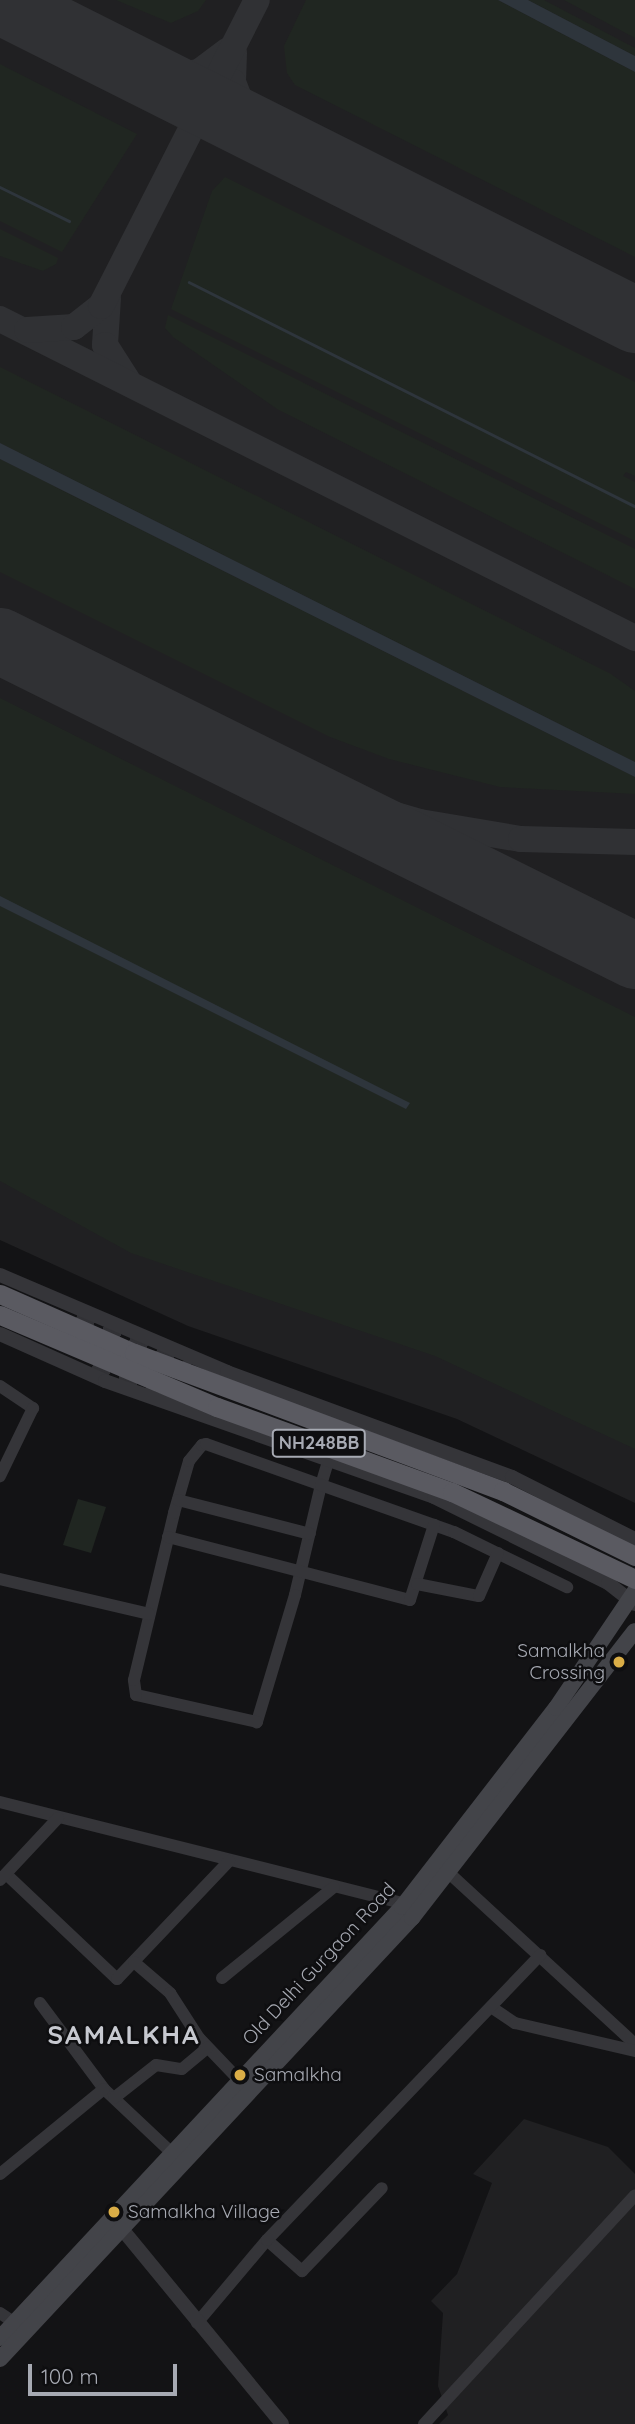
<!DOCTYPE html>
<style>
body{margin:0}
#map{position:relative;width:635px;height:2424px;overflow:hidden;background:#131315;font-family:Quicksand,sans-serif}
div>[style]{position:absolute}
.built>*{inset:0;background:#202022}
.green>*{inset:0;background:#202621}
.water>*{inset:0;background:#2e353c}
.stream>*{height:2.5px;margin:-1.25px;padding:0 1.25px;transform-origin:1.25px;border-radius:1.25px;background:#2e353c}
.taxiway>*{height:26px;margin:-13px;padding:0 13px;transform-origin:13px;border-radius:13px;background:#303134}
.runway>*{height:66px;margin:-33px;padding:0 33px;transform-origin:33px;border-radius:33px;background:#303134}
.trunk-tunnel>*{height:19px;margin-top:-9.5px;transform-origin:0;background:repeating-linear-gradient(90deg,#313135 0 19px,transparent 0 29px)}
.minor>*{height:12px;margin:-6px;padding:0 6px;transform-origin:6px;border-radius:6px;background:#353539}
.tertiary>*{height:14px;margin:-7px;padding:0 7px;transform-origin:7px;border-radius:7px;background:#353539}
.secondary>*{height:16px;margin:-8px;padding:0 8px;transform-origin:8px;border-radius:8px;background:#434449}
.trunk>*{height:19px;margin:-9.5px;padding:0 9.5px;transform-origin:9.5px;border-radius:9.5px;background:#5a5a61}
.dots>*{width:19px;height:19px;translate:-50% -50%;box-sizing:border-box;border:4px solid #0e0e10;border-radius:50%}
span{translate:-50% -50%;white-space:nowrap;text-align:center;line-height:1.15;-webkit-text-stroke:5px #0e0e10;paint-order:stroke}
.shield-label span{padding:2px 5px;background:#0e0e10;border:2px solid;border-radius:5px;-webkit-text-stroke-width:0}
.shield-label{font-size:18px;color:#a7aab3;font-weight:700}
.poi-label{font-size:19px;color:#a7aab3}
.right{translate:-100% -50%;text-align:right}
.left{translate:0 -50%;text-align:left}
.street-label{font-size:19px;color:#a7aab3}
.district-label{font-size:26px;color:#c7c9d0;font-weight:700;letter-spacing:2px}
.scale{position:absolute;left:28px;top:2364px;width:149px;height:32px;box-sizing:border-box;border:4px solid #a7aab3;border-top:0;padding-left:9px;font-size:21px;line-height:24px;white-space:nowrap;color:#a7aab3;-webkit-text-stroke:5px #0e0e10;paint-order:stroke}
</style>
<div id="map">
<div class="built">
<i style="clip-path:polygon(0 0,635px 0,635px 1503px,457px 1419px,188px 1326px,0 1240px)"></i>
<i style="clip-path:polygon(524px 2119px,608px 2147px,635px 2174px,635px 2424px,439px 2424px,448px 2415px,438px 2386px,443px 2313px,431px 2301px,457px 2274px,492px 2183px,473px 2174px)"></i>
</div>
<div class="green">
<i style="clip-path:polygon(116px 0,206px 0,198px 11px,171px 23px)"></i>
<i style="clip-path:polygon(306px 0,498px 0,635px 72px,635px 257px,295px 85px,287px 73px,284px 46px)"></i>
<i style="clip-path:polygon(528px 0,544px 0,635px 48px,635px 56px)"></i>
<i style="clip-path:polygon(564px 0,635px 0,635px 38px)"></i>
<i style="clip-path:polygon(0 64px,137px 134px,62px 252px,0 221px)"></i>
<i style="clip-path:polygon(225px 177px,635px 382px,635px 476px,626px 472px,623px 476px,635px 482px,635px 541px,171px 309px,212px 191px)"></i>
<i style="clip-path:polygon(0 229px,58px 258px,56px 264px,43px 271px,0 256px)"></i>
<i style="clip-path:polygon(168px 315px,635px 549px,635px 589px,277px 409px,173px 337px,165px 328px)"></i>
<i style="clip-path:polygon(0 367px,611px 674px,635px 691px,635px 762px,0 443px)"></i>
<i style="clip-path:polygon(0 459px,635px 777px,635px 794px,500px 787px,389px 759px,330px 737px,0 572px)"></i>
<i style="clip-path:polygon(0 698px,635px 1017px,635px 1449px,435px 1356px,131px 1253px,0 1181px)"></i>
<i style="clip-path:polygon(78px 1499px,106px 1507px,91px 1553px,63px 1545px)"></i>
</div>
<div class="water">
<i style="clip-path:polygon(498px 0,528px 0,635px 56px,635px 72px)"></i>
<i style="clip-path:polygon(0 443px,635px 762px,635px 777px,0 459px)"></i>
<i style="clip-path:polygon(0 896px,410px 1103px,406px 1109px,0 906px)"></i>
</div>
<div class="stream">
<i style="left:0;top:187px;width:77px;rotate:26.2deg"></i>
<i style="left:189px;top:282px;width:499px;rotate:26.7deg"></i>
</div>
<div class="taxiway">
<i style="left:25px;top:0;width:107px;rotate:32.8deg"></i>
<i style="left:115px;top:58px;width:51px;rotate:20.6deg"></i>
<i style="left:163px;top:76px;width:36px;rotate:-6deg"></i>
<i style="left:199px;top:72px;width:36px;rotate:-37deg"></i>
<i style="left:234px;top:53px;width:29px;rotate:92deg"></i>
<i style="left:233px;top:82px;width:26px;rotate:69deg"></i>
<i style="left:242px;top:106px;width:24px;rotate:54deg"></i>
<i style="left:256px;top:125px;width:34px;rotate:32deg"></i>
<i style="left:108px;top:298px;width:47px;rotate:93.7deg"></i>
<i style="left:105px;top:345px;width:43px;rotate:57.4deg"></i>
<i style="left:0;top:319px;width:711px;rotate:26.67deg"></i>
<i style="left:27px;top:330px;width:47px;rotate:-3.7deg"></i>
<i style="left:74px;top:327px;width:34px;rotate:-38deg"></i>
<i style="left:101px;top:306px;width:343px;rotate:-63deg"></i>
<i style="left:241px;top:758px;width:108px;rotate:22.3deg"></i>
<i style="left:341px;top:799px;width:82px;rotate:16.2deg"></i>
<i style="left:420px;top:822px;width:102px;rotate:9.6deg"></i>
<i style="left:521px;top:839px;width:114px;rotate:1.5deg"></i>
</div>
<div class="runway">
<i style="left:0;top:1px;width:711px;rotate:26.67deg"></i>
<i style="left:0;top:641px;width:709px;rotate:26.38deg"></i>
</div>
<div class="trunk-tunnel">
<i style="left:77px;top:1315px;width:124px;rotate:22.8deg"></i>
<i style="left:93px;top:1364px;width:68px;rotate:22.4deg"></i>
</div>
<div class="minor">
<i style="left:0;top:1386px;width:40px;rotate:34deg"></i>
<i style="left:33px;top:1408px;width:76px;rotate:115.9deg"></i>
<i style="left:338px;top:1428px;width:59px;rotate:106.6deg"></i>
<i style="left:321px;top:1485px;width:113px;rotate:103.3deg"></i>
<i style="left:295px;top:1595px;width:133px;rotate:106.7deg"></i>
<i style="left:257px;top:1722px;width:124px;rotate:-167.4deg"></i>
<i style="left:136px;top:1695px;width:15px;rotate:-98deg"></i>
<i style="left:134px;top:1680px;width:172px;rotate:-76.5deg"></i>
<i style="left:174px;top:1513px;width:54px;rotate:-73.9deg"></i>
<i style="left:189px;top:1461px;width:21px;rotate:-51deg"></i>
<i style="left:202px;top:1445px;width:4px;rotate:-14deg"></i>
<i style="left:206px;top:1444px;width:122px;rotate:19.6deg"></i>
<i style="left:321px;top:1485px;width:141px;rotate:19.5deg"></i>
<i style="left:454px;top:1532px;width:126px;rotate:26deg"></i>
<i style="left:178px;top:1500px;width:136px;rotate:14.4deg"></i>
<i style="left:168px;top:1537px;width:250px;rotate:14.6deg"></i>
<i style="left:410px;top:1600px;width:79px;rotate:-72.3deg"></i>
<i style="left:0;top:1579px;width:153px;rotate:13.2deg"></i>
<i style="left:417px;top:1584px;width:63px;rotate:11deg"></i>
<i style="left:479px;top:1596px;width:47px;rotate:-66.2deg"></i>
<i style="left:0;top:1802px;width:418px;rotate:14.1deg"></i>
<i style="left:449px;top:1873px;width:253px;rotate:42.6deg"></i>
<i style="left:6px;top:1874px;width:153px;rotate:43.4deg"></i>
<i style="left:117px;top:1979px;width:163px;rotate:-46.5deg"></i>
<i style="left:0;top:1880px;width:85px;rotate:-46.9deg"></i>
<i style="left:134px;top:1962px;width:48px;rotate:40.7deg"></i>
<i style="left:170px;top:1993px;width:54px;rotate:57.2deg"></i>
<i style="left:199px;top:2038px;width:59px;rotate:46.4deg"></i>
<i style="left:222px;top:1978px;width:144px;rotate:-39.1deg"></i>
<i style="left:40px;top:2003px;width:107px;rotate:53.3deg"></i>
<i style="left:104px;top:2089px;width:95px;rotate:43.3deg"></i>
<i style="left:491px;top:2007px;width:29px;rotate:34deg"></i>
<i style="left:515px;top:2023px;width:123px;rotate:13.1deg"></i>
<i style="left:114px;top:2098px;width:53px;rotate:-38.2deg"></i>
<i style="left:156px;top:2065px;width:26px;rotate:9deg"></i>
<i style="left:182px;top:2069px;width:33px;rotate:-40deg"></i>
<i style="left:0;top:2174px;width:134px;rotate:-39.3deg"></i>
<i style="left:267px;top:2240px;width:47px;rotate:41.5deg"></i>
<i style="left:302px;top:2271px;width:115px;rotate:-46.1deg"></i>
<i style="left:0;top:2313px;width:18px;rotate:34deg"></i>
<i style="left:197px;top:2323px;width:109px;rotate:-49.9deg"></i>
<i style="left:267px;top:2240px;width:395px;rotate:-46.2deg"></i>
<i style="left:424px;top:2424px;width:311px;rotate:-47.3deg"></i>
</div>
<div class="tertiary">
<i style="left:0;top:1275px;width:247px;rotate:23.1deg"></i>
<i style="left:227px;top:1372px;width:304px;rotate:20.2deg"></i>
<i style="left:512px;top:1477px;width:138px;rotate:26.8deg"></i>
<i style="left:0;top:1334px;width:115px;rotate:24.1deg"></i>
<i style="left:105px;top:1381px;width:349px;rotate:19.4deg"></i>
<i style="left:434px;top:1497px;width:194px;rotate:26.3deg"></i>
<i style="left:608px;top:1583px;width:34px;rotate:38deg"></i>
<i style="left:122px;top:2229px;width:252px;rotate:50.6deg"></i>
</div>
<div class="secondary">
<i style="left:0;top:2338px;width:589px;rotate:-46.99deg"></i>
<i style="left:402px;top:1907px;width:252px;rotate:-52.3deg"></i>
<i style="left:556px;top:1708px;width:141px;rotate:-56deg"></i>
<i style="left:0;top:2359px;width:604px;rotate:-46.95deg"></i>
<i style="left:412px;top:1918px;width:363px;rotate:-52.2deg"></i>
</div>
<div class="trunk">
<i style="left:0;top:1294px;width:146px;rotate:23.8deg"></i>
<i style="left:134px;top:1353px;width:394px;rotate:20.5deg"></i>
<i style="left:503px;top:1491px;width:147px;rotate:26.2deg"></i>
<i style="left:0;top:1315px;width:236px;rotate:23deg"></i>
<i style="left:217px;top:1407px;width:250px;rotate:19.9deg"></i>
<i style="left:452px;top:1492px;width:203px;rotate:25.4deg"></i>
</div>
<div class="dots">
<i style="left:619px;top:1662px;background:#daad46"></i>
<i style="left:240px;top:2075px;background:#daad46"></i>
<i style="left:114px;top:2212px;background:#daad46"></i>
</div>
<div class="shield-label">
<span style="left:319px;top:1443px">NH248BB</span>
</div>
<div class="poi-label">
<span class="right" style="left:605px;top:1662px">Samalkha<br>Crossing</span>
<span class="left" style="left:254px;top:2075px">Samalkha</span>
<span class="left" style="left:128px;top:2212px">Samalkha Village</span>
</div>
<div class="street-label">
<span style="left:319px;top:1964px;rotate:-47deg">Old Delhi Gurgaon Road</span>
</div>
<div class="district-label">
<span style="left:124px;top:2035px">SAMALKHA</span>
</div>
<div class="scale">100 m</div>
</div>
